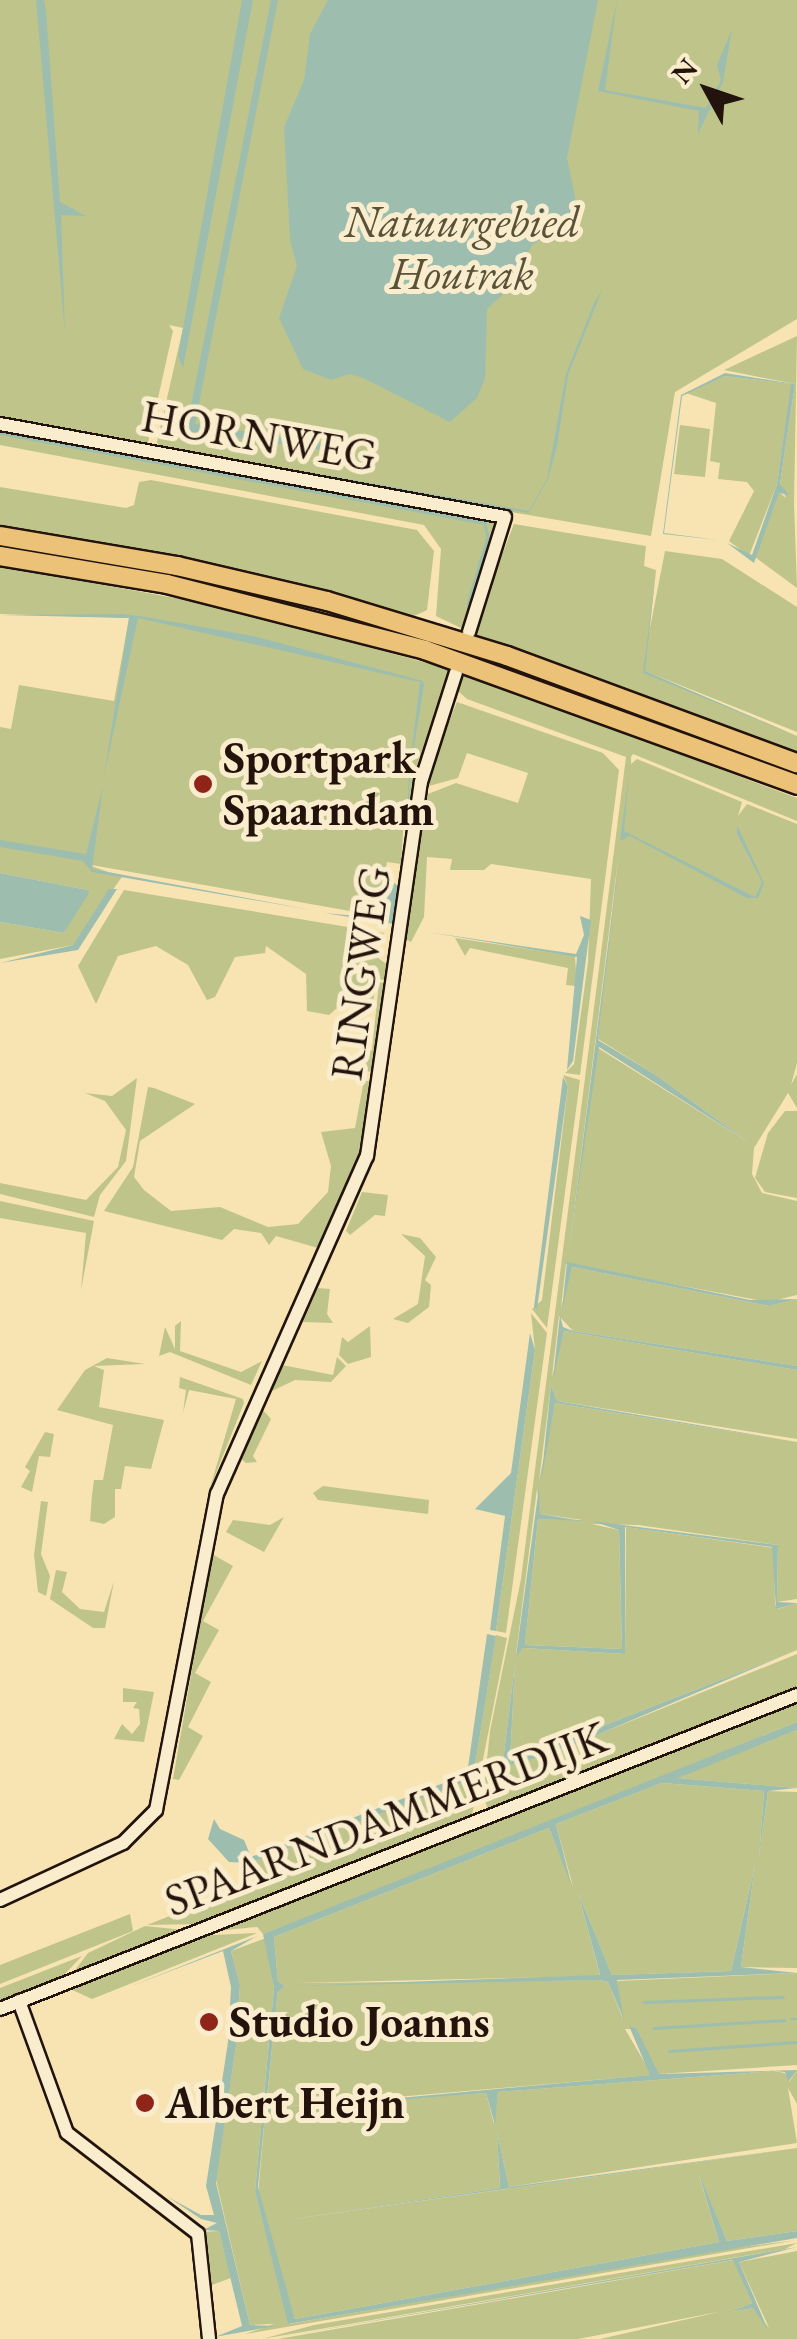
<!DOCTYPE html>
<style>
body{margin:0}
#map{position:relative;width:797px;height:2339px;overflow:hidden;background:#f8e4b2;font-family:"EB Garamond",serif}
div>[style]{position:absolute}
.green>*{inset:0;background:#bfc48b}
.water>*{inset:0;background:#9dbeae}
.stream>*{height:2.5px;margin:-1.25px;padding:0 1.25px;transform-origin:1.25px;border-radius:1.25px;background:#9dbeae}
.roads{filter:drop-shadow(2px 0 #22140c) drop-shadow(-2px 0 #22140c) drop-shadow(0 2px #22140c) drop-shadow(0 -2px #22140c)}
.secondary>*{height:12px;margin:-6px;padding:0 6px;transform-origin:6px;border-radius:6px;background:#faedcd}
.highway>*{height:18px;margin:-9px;padding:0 9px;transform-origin:9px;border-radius:9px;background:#ecc279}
.dots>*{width:28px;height:28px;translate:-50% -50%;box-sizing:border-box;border:5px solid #faedcd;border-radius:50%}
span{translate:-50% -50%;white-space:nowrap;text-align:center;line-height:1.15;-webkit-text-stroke:10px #faedcd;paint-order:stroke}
.park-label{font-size:45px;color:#595238;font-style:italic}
.street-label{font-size:45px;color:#22140c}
.poi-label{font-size:45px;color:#22140c;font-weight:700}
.left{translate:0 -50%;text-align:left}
.north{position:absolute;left:657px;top:40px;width:100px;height:100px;-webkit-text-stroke:8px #faedcd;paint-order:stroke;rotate:310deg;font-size:28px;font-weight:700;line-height:40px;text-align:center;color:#22140c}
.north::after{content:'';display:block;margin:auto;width:35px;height:45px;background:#22140c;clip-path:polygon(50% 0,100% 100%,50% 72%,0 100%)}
</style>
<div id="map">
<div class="green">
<i style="clip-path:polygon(0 0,797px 0,797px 319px,675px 392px,651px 536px,162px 452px,157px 442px,183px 328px,169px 325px,173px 331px,147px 447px,0 422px)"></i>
<i style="clip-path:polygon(797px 336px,794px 504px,797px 588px,755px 557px,779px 492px,786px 498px,780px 484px,795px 384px,724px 370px)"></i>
<i style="clip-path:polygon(725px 376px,792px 384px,777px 484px,749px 556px,729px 541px,754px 491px,747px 482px,718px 479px,720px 463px,710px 461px,716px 403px,686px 393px)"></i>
<i style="clip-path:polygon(680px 425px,710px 429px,705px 477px,674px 474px)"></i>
<i style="clip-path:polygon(0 429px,496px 520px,467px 631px,436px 616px,441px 549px,424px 525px,0 445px)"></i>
<i style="clip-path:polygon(151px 480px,417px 530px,434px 551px,427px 610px,414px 616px,198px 560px,0 525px,0 487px,126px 508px,134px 505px,139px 482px)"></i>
<i style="clip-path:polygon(514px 524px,646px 546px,644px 566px,656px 570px,649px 633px,665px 551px,722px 559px,797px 607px,797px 732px,645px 671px,797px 736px,797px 752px,472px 633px)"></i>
<i style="clip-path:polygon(0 566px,213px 605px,453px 670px,414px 804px,405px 802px,401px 864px,387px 862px,378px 916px,86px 864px,122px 877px,73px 945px,0 959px,0 922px,64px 933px,88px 890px,0 873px,0 727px,11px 729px,19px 685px,114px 701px,129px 618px,0 614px)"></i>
<i style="clip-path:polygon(evenodd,462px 673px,797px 798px,797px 821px,633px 754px,631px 757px,631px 764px,637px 759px,742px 802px,738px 816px,747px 804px,797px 824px,797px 1063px,791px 1085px,797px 1074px,797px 1108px,788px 1093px,754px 1148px,752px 1174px,762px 1193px,797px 1201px,797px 1295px,768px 1302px,566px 1264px,561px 1308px,572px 1267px,769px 1306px,797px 1299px,797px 1366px,573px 1331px,559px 1316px,552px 1377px,564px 1331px,797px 1370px,797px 1439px,557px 1401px,551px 1385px,539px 1481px,555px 1403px,797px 1442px,797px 1599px,777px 1602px,778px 1545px,638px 1525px,592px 1524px,619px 1530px,622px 1649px,525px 1645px,538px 1519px,583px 1520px,540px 1514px,537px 1489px,516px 1654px,523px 1648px,625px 1654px,626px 1527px,774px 1548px,775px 1604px,777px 1609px,797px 1603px,797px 1650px,510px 1762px,515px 1663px,503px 1761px,513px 1764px,562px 1749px,797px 1654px,797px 1690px,489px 1812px,483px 1796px,490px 1731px,521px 1579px,626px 757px,467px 699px,458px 691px,462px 673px,619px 852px,598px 1039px,656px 1075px,748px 1142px,598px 1048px,569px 1251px,619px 852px)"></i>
<i style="clip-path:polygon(457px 702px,603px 753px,619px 770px,580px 1075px,565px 1073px,574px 1064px,588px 962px,591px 879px,491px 864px,484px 870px,450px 870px,452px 859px,427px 857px,424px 917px,411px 942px,405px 939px,423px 796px,456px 783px,518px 803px,528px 773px,467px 753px,458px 778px,429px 786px,425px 781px)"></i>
<i style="clip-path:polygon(124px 890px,384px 933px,370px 952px,393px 969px,391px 981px,377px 979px,373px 1002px,350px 997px,329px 1015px,307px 1011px,306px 974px,266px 946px,265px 953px,235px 957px,215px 997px,207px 1000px,188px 965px,156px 946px,118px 956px,96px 1004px,78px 966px)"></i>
<i style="clip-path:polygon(455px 938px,575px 956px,577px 986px,566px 985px,568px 968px,470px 948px,465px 956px)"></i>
<i style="clip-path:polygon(379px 982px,391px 985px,373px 1072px,357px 1070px,353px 1062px,372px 1050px)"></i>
<i style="clip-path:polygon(563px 1075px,580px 1080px,547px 1328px,532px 1309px,542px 1300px,568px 1086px)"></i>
<i style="clip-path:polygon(137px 1078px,126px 1161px,100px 1195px,94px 1217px,0 1194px,0 1183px,86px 1200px,118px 1167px,126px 1130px,105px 1101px,85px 1093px,112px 1096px)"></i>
<i style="clip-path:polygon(364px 1080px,370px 1082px,370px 1096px,360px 1160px,318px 1248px,276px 1236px,269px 1245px,261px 1233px,234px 1229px,222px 1240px,104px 1211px,133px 1167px,148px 1087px,154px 1088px,195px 1104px,140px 1141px,134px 1177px,144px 1190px,171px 1211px,220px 1207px,268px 1227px,298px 1224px,328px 1192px,331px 1166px,321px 1132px,355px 1128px)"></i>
<i style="clip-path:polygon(785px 1111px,797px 1111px,797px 1198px,765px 1192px,755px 1178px,768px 1133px)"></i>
<i style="clip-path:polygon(362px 1192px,388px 1195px,385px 1216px,375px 1215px,350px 1235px,346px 1231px)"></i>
<i style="clip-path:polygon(0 1201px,94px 1221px,81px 1290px,86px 1233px,0 1218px)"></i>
<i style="clip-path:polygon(401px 1234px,420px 1238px,436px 1257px,425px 1280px,431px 1285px,429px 1307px,408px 1323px,393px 1319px,418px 1304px,425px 1256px)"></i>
<i style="clip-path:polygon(318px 1288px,330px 1289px,327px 1314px,333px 1323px,303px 1322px)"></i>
<i style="clip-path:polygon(531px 1313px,547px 1333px,506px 1633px,496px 1631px,535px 1350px)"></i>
<i style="clip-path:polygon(181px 1321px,180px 1351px,241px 1372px,262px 1361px,251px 1385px,170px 1352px,159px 1356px,165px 1327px,175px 1349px,175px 1326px)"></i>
<i style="clip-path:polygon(370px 1326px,371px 1357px,348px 1364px,339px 1355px,342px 1337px,348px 1342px)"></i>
<i style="clip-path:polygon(337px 1357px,346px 1366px,331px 1382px,295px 1380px,268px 1393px,282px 1365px,333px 1375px)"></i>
<i style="clip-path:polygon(107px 1358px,145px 1364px,94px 1366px,104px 1370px,99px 1407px,164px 1420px,151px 1469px,125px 1466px,121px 1489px,115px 1489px,115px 1517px,104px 1524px,90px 1521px,92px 1495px,94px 1480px,103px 1480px,113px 1425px,57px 1410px,85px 1370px)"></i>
<i style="clip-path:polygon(180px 1377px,243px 1399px,244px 1403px,210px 1488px,236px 1399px,189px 1390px,183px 1413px,186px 1390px,179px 1388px)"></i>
<i style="clip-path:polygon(261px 1408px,271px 1419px,253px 1456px,257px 1462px,246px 1463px,238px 1456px)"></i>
<i style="clip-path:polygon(45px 1432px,54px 1434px,50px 1457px,39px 1456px,32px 1492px,21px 1487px,30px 1471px,25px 1467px)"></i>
<i style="clip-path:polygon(323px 1486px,429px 1500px,428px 1514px,318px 1500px,313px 1493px)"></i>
<i style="clip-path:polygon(41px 1501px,48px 1502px,41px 1554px,50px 1576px,46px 1596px,38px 1592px,34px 1555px)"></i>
<i style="clip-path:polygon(284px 1517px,264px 1552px,226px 1532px,233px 1520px,270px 1525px)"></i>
<i style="clip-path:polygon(212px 1554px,233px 1566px,203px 1621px,219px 1630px,195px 1673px,211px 1682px,188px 1727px,203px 1736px,179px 1780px,173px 1779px)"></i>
<i style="clip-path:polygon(56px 1570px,67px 1572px,62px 1592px,80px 1609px,104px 1612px,114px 1581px,105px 1628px,93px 1628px,50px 1599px)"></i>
<i style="clip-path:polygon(496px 1635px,507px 1638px,471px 1820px,201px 1924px,147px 1925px,255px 1882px,249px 1863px,465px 1782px,475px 1766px)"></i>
<i style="clip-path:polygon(123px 1688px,154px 1692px,144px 1742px,114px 1739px,122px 1724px,132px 1734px,140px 1724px,139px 1709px,133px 1708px,137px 1702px,123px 1702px)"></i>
<i style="clip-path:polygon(797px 1699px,797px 1722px,357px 1899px,263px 1934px,257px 1927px,206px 1932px)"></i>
<i style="clip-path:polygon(797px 1730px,797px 1788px,678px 1778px,690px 1772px)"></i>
<i style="clip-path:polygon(662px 1783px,764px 1791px,759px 1858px,768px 1791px,797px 1792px,797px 1968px,741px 1967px,755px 1865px,731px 1971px,612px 1975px,578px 1892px,600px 1976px,293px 1983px,600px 1980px,608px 1982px,623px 2019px,617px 1981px,797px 1973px,797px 2065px,658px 2074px,637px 2029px,625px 2029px,652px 2075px,280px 2107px,486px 2093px,494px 2124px,498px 2092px,773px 2071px,785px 2073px,789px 2082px,797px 2070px,797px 2104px,788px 2088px,797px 2143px,509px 2187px,497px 2132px,500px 2188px,279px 2221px,797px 2148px,797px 2231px,727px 2241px,698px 2172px,719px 2242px,295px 2319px,258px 2195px,265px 2115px,272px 2109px,266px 2107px,278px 1990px,285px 1986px,278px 1981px,274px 1937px,549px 1828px,573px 1887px,556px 1824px)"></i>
<i style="clip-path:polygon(130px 1914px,133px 1931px,0 1984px,0 1965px)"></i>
<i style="clip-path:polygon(145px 1926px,184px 1930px,69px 1978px,88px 1953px)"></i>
<i style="clip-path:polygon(257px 1933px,92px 1999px,68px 1988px,193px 1936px)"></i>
<i style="clip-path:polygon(266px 1938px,274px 1988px,255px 2191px,289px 2324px,717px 2250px,797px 2240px,245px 2334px,274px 2324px,250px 2325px,216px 2180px,236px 2046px,240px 1984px,231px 1951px)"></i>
<i style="clip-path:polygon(82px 1956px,59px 1980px,0 2004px,0 1988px)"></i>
<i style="clip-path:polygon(219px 2231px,231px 2278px,209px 2286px,202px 2232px)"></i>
<i style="clip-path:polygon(797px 2243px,785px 2249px,262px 2339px,314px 2325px)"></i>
<i style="clip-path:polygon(797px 2251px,797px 2339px,600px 2339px,723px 2311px,578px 2339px,278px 2339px,734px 2260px,752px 2303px,732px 2312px,753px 2308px,769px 2328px,739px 2262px)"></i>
</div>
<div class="water">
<i style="clip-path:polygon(36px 0,44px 0,46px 11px,60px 202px,86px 216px,61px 215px,65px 333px)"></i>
<i style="clip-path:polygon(242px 0,253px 0,183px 368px,178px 356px)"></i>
<i style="clip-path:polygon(271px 0,278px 0,195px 424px,330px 444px,330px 451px,186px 431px)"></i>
<i style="clip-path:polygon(328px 0,598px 0,567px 158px,579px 216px,532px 245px,511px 287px,487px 309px,485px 379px,477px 398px,450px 422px,363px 378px,350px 374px,331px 380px,303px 369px,279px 318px,297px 266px,290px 240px,284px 127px,304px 80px,310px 34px)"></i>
<i style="clip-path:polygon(617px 0,605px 90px,706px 108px,721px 80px,717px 65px,732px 29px,723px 82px,698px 134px,699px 111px,598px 91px)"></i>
<i style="clip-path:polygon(694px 139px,603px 288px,568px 375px,557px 446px,548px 479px,529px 513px,184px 450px,529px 511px,547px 479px,566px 374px,594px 303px)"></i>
<i style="clip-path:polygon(725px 373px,795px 384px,780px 484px,789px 495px,779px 493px,754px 563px,727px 543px,752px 555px,777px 484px,791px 384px,725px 376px,682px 396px,664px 533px,718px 540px,663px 534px,681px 395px)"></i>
<i style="clip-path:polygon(656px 570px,645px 671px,797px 736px,643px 673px)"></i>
<i style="clip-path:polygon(0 615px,122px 614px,146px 617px,253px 636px,423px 681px,424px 685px,411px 765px,405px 862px,409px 772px,420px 682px,138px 618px,104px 776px,129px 618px)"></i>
<i style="clip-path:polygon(629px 775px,624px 831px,755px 897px,762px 882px,737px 834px,737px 825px,764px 883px,758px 898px,747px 898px,630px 836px,620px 841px)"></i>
<i style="clip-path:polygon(103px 786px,92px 869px,311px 910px,92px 872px,83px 861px,0 847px,0 840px,86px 854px)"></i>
<i style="clip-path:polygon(620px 851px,598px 1040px,656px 1075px,748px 1142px,599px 1047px,569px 1251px)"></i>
<i style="clip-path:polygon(0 873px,88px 890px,89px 893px,64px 933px,0 922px)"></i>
<i style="clip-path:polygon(393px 882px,402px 889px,394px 924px,324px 913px,379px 918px)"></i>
<i style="clip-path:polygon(109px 889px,117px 889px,78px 950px,0 963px,73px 945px)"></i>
<i style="clip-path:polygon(580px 916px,591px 920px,573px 1061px,567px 1070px,577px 957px,427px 932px,576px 954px,584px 935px)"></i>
<i style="clip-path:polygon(563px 1077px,568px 1086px,537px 1309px,534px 1307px)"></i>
<i style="clip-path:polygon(567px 1262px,750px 1300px,797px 1299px,769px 1306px,572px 1267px,562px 1310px)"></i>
<i style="clip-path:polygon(560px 1315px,563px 1327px,573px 1331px,797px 1366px,797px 1370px,564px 1331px,553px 1379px)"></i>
<i style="clip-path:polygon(530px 1333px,535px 1350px,496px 1631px,490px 1630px,505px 1516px,475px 1509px,511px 1473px)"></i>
<i style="clip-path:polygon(551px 1385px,557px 1401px,797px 1442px,555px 1403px,541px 1482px)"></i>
<i style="clip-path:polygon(539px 1487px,540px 1514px,583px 1521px,538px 1519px,525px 1645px,622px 1649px,619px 1530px,592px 1521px,778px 1545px,777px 1602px,797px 1603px,776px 1609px,772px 1547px,625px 1527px,625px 1654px,523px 1648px,516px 1656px)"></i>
<i style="clip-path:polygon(487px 1634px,496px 1636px,475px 1766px,465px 1782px,249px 1863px,229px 1862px,208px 1839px,214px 1819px,220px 1829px,244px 1840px,251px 1857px,467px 1774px)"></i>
<i style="clip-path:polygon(797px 1650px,578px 1743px,526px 1761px,509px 1765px,503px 1761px,515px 1663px,510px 1762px)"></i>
<i style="clip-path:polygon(797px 1722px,797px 1730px,678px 1778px,797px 1788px,768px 1791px,759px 1858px,764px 1791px,662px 1783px,556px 1824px,572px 1887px,549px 1828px,274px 1937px,278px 1981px,285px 1986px,278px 1991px,266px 2106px,272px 2110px,265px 2115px,258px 2187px,295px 2319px,719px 2242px,698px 2171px,727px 2241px,797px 2231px,797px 2238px,288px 2324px,255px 2191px,274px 1988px,263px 1934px)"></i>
<i style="clip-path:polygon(755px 1865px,741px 1967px,797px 1973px,617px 1980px,624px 2020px,608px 1982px,600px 1980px,291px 1986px,600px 1975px,578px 1892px,612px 1975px,731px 1971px)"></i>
<i style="clip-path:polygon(257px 1936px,231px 1951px,240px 1984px,236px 2046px,216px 2183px,250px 2325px,275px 2326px,215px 2337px,242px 2326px,219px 2231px,203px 2230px,217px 2223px,201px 2219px,168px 2197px,201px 2215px,214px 2215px,206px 2186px,228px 2042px,231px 1987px,223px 1951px,129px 1987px)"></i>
<i style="clip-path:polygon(629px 2026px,637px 2029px,659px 2074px,797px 2070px,788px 2082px,785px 2072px,773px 2071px,498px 2092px,495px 2125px,486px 2093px,280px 2109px,650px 2075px)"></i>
<i style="clip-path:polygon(497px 2132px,509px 2187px,797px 2148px,278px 2221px,500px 2188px)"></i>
<i style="clip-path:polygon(797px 2247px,739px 2262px,768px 2330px,753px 2308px,731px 2312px,752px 2303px,733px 2260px,268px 2339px)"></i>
</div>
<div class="stream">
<i style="left:0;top:433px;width:493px;rotate:10.5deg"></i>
<i style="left:485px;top:523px;width:14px;rotate:78deg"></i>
<i style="left:488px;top:537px;width:70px;rotate:106.6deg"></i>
<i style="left:644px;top:2002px;width:139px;rotate:-2.1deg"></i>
<i style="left:791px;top:2019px;width:6px"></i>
<i style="left:654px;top:2028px;width:131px;rotate:-3.5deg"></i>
<i style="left:669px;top:2051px;width:128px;rotate:-4deg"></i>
</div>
<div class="roads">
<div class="secondary">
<i style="left:0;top:424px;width:513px;rotate:10.43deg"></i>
<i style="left:505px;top:517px;width:121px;rotate:107.4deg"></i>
<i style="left:0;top:1900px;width:136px;rotate:-24.9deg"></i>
<i style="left:123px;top:1843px;width:47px;rotate:-45deg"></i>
<i style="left:156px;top:1810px;width:322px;rotate:-79.1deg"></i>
<i style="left:217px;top:1494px;width:370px;rotate:-66.1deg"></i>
<i style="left:367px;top:1156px;width:378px;rotate:-81.8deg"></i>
<i style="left:421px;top:782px;width:115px;rotate:-72.3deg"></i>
<i style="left:19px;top:2001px;width:140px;rotate:70deg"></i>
<i style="left:67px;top:2133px;width:165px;rotate:37.6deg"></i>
<i style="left:198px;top:2234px;width:106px;rotate:84deg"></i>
<i style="left:0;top:2009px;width:857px;rotate:-21.5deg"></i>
</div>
<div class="highway">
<i style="left:0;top:536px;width:180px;rotate:9.6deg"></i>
<i style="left:177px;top:566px;width:154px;rotate:13.1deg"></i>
<i style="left:327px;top:601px;width:188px;rotate:17deg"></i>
<i style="left:507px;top:656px;width:309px;rotate:20.3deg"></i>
<i style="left:0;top:556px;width:169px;rotate:9.5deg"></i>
<i style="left:167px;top:584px;width:266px;rotate:14.3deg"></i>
<i style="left:425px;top:650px;width:396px;rotate:19.9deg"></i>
</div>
</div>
<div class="dots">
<i style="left:203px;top:784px;background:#8f2418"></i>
<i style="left:209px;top:2022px;background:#8f2418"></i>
<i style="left:145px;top:2103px;background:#8f2418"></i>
</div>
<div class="park-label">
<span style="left:462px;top:248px">Natuurgebied<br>Houtrak</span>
</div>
<div class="street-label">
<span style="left:259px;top:436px;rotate:10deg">HORNWEG</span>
<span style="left:361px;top:973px;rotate:-82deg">RINGWEG</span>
<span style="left:386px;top:1819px;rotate:-21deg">SPAARNDAMMERDIJK</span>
</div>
<div class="poi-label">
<span class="left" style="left:223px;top:784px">Sportpark<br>Spaarndam</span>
<span class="left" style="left:229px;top:2022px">Studio Joanns</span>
<span class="left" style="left:165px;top:2103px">Albert Heijn</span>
</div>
<div class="north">N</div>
</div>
